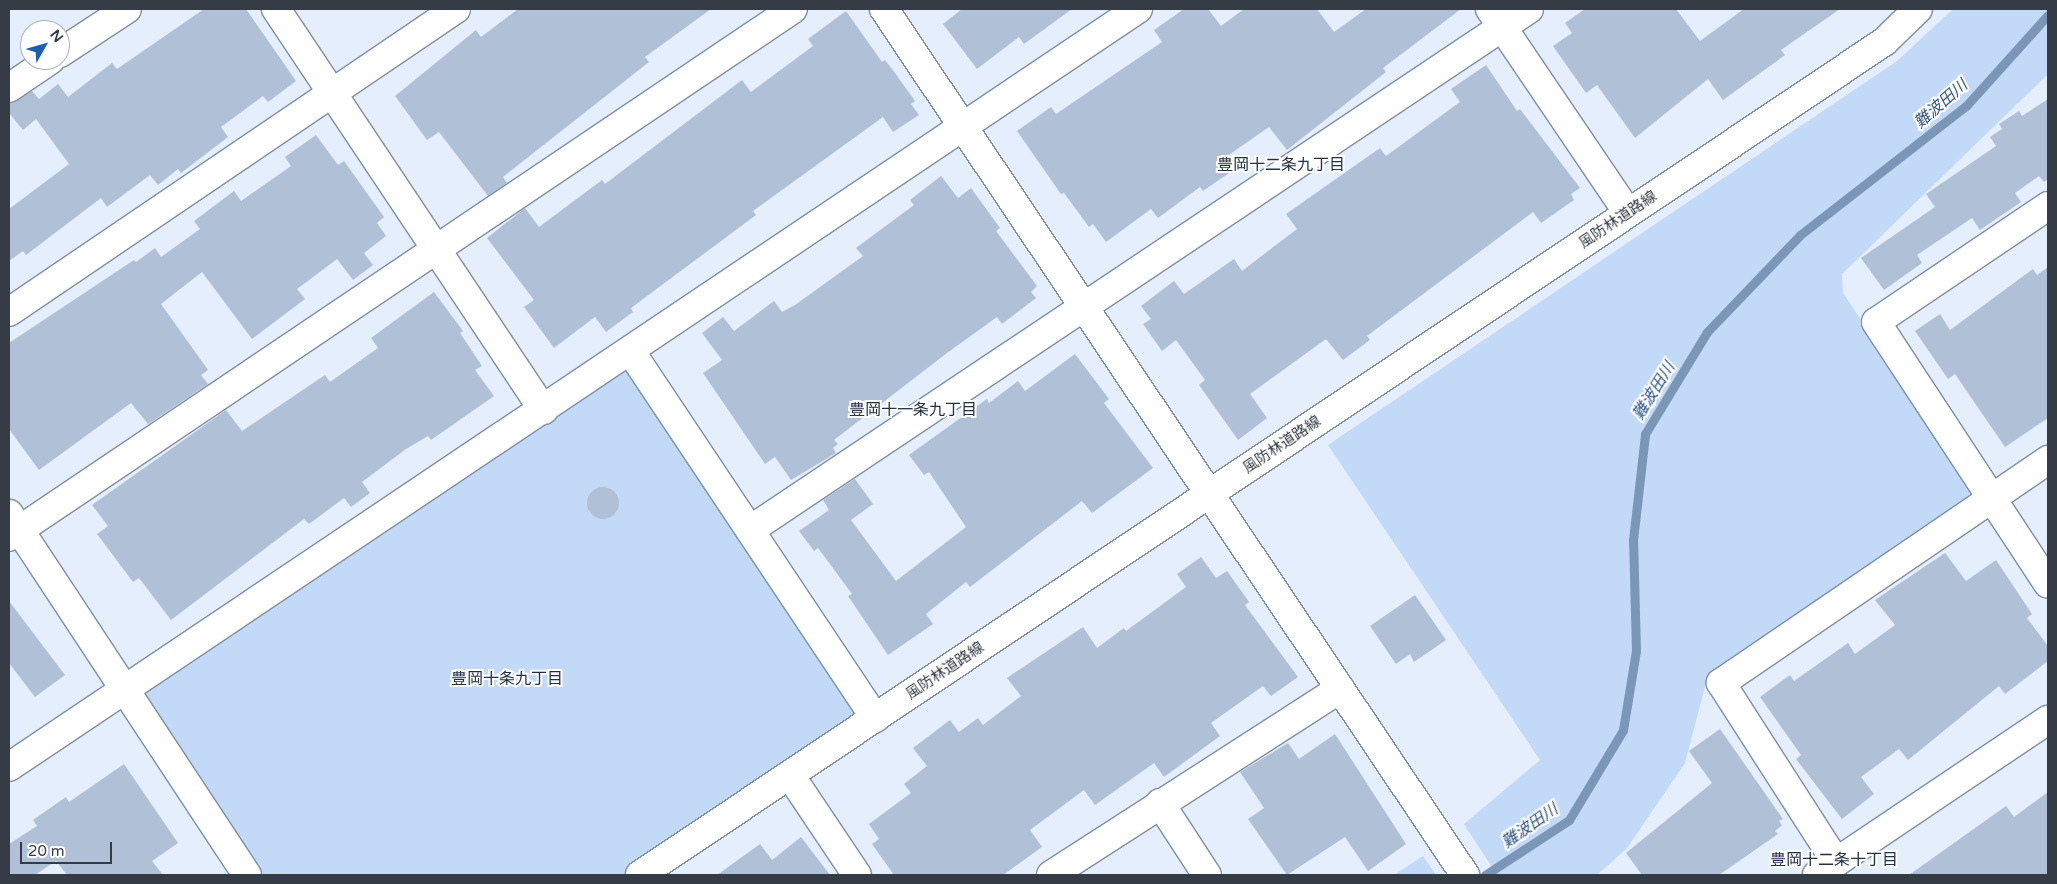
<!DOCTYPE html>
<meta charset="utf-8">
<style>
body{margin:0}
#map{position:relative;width:2057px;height:884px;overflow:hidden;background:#e4eefc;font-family:"Varela Round","Noto Sans JP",sans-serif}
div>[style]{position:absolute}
.green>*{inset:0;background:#c2d9f7}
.stream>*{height:9px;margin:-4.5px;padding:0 4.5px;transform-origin:4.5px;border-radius:4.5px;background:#7c96b8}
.building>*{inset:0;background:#b0c0d6}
.round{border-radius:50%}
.roads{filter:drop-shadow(1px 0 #7f8fa4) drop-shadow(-1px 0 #7f8fa4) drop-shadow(0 1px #7f8fa4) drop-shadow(0 -1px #7f8fa4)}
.street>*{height:28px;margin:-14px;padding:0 14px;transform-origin:14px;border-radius:14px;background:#fff}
.secondary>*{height:28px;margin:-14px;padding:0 14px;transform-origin:14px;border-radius:14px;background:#fff}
span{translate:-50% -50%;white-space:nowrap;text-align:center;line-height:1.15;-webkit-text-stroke:4px #fff;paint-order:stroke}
.street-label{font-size:15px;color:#353c45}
.water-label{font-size:16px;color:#325786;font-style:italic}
.neighbourhood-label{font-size:16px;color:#243143}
.frame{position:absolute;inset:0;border:10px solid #353c45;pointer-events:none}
.north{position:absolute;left:20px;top:20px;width:50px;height:50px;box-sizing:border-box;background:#fff;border:1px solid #aeb1b5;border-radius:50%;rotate:52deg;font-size:14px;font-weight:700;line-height:20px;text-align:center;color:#353c45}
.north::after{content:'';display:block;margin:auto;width:18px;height:22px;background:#1b5faf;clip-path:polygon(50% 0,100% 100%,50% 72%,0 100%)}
.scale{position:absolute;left:20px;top:842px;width:92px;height:22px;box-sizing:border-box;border:2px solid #353c45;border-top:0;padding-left:6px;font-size:15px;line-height:18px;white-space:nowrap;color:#353c45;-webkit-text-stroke:4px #fff;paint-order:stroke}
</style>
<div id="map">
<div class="green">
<i style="clip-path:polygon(1953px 9px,2048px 9px,2048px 74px,1842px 274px,1843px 293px,1972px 485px,1968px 500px,1708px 675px,1685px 763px,1627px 848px,1597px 875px,1497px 875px,1464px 824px,1540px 760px,1328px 445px,1897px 61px)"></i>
<i style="clip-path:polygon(631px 352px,875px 718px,640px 875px,247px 875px,123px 690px)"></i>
<i style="clip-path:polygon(1423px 856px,1436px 875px,1394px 875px)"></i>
</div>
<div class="stream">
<i style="left:1485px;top:875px;width:100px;rotate:-33.2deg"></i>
<i style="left:1569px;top:820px;width:105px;rotate:-59deg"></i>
<i style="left:1623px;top:730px;width:80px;rotate:-80.7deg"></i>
<i style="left:1636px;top:651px;width:111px;rotate:-91.5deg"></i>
<i style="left:1633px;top:540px;width:107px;rotate:-83.5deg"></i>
<i style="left:1645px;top:434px;width:119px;rotate:-58.7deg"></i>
<i style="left:1707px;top:332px;width:134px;rotate:-46.2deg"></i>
<i style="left:1800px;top:235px;width:210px;rotate:-37.9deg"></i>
<i style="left:1966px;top:106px;width:122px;rotate:-48deg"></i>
</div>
<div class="building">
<i style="clip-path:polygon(204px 9px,246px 9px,296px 81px,268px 102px,263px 96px,221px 127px,228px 137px,181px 173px,178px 169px,158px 185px,150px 175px,107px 207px,101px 198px,26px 255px,23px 251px,9px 261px,9px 209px,69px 164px,36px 119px,23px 130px,9px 113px,9px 103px,32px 91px,39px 99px,58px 84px,68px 97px,112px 63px,117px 69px)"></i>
<i style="clip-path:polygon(518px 9px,711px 9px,645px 57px,649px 62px,503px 177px,507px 183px,488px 196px,439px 132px,427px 140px,395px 96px,476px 30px,481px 37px)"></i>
<i style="clip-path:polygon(962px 9px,1072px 9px,1024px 44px,1019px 37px,977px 69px,943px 24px)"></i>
<i style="clip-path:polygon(1184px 9px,1208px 9px,1221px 26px,1244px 9px,1317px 9px,1334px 32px,1366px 9px,1461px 9px,1383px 68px,1386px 72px,1287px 150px,1269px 127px,1223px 159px,1232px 171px,1203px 191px,1200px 187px,1158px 218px,1151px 209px,1106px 242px,1093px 224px,1089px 227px,1064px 193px,1061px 194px,1017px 131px,1051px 107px,1056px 114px,1162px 42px,1154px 30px)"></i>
<i style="clip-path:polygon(1585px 9px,1676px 9px,1700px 41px,1744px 9px,1840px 9px,1781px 50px,1785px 55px,1723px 100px,1708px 79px,1635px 138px,1597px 85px,1586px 93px,1553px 46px,1572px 33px,1565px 23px)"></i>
<i style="clip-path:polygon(846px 11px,882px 62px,885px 60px,895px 73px,915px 101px,911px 104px,919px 115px,893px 132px,883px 117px,753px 211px,756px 215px,631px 308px,633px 312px,606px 332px,595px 317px,554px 348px,524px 307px,534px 300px,487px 238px,525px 208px,539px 227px,602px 180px,605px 184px,742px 80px,751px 92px,813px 46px,808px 39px)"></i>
<i style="clip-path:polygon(1486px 65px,1517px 111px,1520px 109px,1580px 188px,1571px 194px,1574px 200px,1541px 223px,1533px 212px,1367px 336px,1370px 340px,1343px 360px,1326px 339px,1250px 394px,1267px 418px,1238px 440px,1199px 385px,1205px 380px,1176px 340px,1162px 351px,1143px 324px,1151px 319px,1141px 306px,1174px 281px,1184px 294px,1234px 259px,1242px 271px,1297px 229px,1286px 214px,1380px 148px,1386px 156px,1460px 102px,1451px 89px)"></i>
<i style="clip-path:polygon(2048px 99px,2048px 179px,2044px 182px,2039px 176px,2015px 193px,2021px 202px,1980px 230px,1972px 218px,1917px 255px,1922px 263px,1884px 290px,1861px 258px,1935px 207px,1926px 194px,1996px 146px,1990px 137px,2002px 129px,1999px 124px,2019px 111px,2022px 116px)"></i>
<i style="clip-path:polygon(316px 135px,338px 165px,344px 161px,384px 217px,377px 223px,386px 236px,364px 253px,373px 265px,353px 280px,337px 259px,297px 289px,305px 299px,252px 339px,202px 272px,161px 304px,208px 370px,201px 375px,208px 384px,148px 424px,131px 403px,39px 470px,9px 429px,9px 343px,134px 260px,136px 262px,155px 248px,161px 257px,200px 229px,194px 221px,234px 191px,241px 201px,291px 166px,285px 157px)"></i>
<i style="clip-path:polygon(941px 176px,958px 198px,971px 188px,1000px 228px,996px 231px,1037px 286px,1031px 292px,1036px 298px,1002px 324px,997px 317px,947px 353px,834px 440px,838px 444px,833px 448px,836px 453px,791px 480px,775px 457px,765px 464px,703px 373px,722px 360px,702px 333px,723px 317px,734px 331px,774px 301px,782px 312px,795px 305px,863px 256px,856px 248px,914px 205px,910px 200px)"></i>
<i style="clip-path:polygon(2048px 267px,2048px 418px,2005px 447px,1955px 374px,1948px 379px,1915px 331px,1940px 314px,1950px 330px,2033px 269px,2037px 275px)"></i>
<i style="clip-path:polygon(434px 292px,463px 331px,460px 333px,482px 366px,475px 370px,494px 396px,431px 440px,428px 436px,406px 449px,362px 482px,370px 493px,351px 507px,344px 498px,309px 524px,304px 519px,171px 620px,139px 578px,133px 582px,97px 534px,108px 526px,92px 505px,226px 410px,242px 431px,325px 375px,330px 382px,378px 348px,371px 338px)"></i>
<i style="clip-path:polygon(1075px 354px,1109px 399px,1104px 403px,1153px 468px,1092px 513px,1082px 501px,970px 587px,966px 582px,926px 614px,933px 624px,888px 655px,848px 596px,852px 594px,818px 548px,814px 551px,799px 531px,829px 510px,823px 500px,855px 479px,873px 504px,851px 520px,896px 581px,966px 527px,929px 472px,924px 475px,909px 455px,987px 399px,989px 403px,1018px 381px,1025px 391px)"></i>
<i class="round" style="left:587px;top:487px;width:32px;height:32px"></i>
<i style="clip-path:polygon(1945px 553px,1966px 581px,1996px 560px,2032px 614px,2027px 618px,2048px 646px,2048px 661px,2005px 694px,1999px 686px,1908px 760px,1899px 749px,1861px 777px,1874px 794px,1842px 819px,1796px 759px,1801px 755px,1760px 697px,1790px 675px,1794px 681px,1848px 643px,1855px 654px,1895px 625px,1875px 600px)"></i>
<i style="clip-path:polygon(1201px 557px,1216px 578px,1227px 571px,1249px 602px,1245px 605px,1298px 677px,1271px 696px,1263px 686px,1211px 723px,1220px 736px,1164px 777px,1154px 763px,1095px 805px,1084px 790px,1030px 830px,1042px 847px,1003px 875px,894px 875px,872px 844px,879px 839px,869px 824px,911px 793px,904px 784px,927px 766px,913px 748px,950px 720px,959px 732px,978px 718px,983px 725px,1021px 696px,1007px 678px,1083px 627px,1097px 648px,1124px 628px,1126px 631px,1186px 587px,1177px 574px)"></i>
<i style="clip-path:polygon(1415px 595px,1446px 640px,1414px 662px,1410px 654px,1396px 664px,1370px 626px)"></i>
<i style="clip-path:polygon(9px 601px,65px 675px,35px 697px,9px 663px)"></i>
<i style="clip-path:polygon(1720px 729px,1783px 819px,1779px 821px,1782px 825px,1775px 831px,1778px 834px,1719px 875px,1642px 875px,1626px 853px,1712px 783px,1689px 751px)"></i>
<i style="clip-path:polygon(1335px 734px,1406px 844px,1368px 871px,1345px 837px,1287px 875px,1248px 819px,1264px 808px,1240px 772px,1288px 743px,1299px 759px)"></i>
<i style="clip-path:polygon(124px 764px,178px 843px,152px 861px,163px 875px,67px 875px,56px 861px,35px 875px,9px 875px,9px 844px,37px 826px,33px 820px,66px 797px,69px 802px)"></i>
<i style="clip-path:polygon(2048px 792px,2048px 875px,1909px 875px,2006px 806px,2014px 817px)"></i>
<i style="clip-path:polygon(801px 837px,830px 875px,717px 875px,760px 844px,772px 860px)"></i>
</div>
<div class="roads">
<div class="street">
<i style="left:276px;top:9px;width:482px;rotate:56.3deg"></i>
<i style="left:884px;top:9px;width:1043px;rotate:56.14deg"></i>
<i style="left:1490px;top:9px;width:246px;rotate:55.9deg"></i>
<i style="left:60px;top:53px;width:80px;rotate:-33.3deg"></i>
<i style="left:9px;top:88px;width:50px;rotate:-34.3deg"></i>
<i style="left:2048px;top:206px;width:207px;rotate:146deg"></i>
<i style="left:1876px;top:322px;width:313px;rotate:56.7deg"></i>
<i style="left:9px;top:312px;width:540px;rotate:-34.13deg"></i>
<i style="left:631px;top:352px;width:440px;rotate:56.3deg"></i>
<i style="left:750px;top:530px;width:937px;rotate:-33.77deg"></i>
<i style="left:9px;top:537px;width:945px;rotate:-33.96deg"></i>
<i style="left:9px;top:767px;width:1360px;rotate:-33.88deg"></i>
<i style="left:790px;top:775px;width:120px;rotate:56.2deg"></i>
<i style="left:1160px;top:803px;width:86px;rotate:56.9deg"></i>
<i style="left:1836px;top:862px;width:213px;rotate:-122.7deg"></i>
<i style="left:1721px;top:683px;width:396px;rotate:-34.3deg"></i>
<i style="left:1051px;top:875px;width:344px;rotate:-32.8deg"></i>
<i style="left:1817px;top:875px;width:278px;rotate:-33.9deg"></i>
</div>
<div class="secondary">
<i style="left:9px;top:514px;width:432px;rotate:56.6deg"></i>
<i style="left:640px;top:875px;width:1497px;rotate:-33.81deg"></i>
<i style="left:1884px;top:42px;width:47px;rotate:-44.1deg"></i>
</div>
</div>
<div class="street-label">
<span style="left:1618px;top:220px;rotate:-34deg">風防林道路線</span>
<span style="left:1282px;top:445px;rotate:-34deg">風防林道路線</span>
<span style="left:945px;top:671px;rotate:-34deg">風防林道路線</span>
</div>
<div class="water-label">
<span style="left:1941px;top:104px;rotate:-41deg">難波田川</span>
<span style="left:1654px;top:391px;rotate:-58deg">難波田川</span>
<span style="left:1530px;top:826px;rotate:-35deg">難波田川</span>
</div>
<div class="neighbourhood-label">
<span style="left:1281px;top:165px">豊岡十二条九丁目</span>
<span style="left:913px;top:410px">豊岡十一条九丁目</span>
<span style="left:507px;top:679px">豊岡十条九丁目</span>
<span style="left:1834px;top:860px">豊岡十二条十丁目</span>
</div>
<div class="frame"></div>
<div class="north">N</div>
<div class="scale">20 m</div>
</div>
